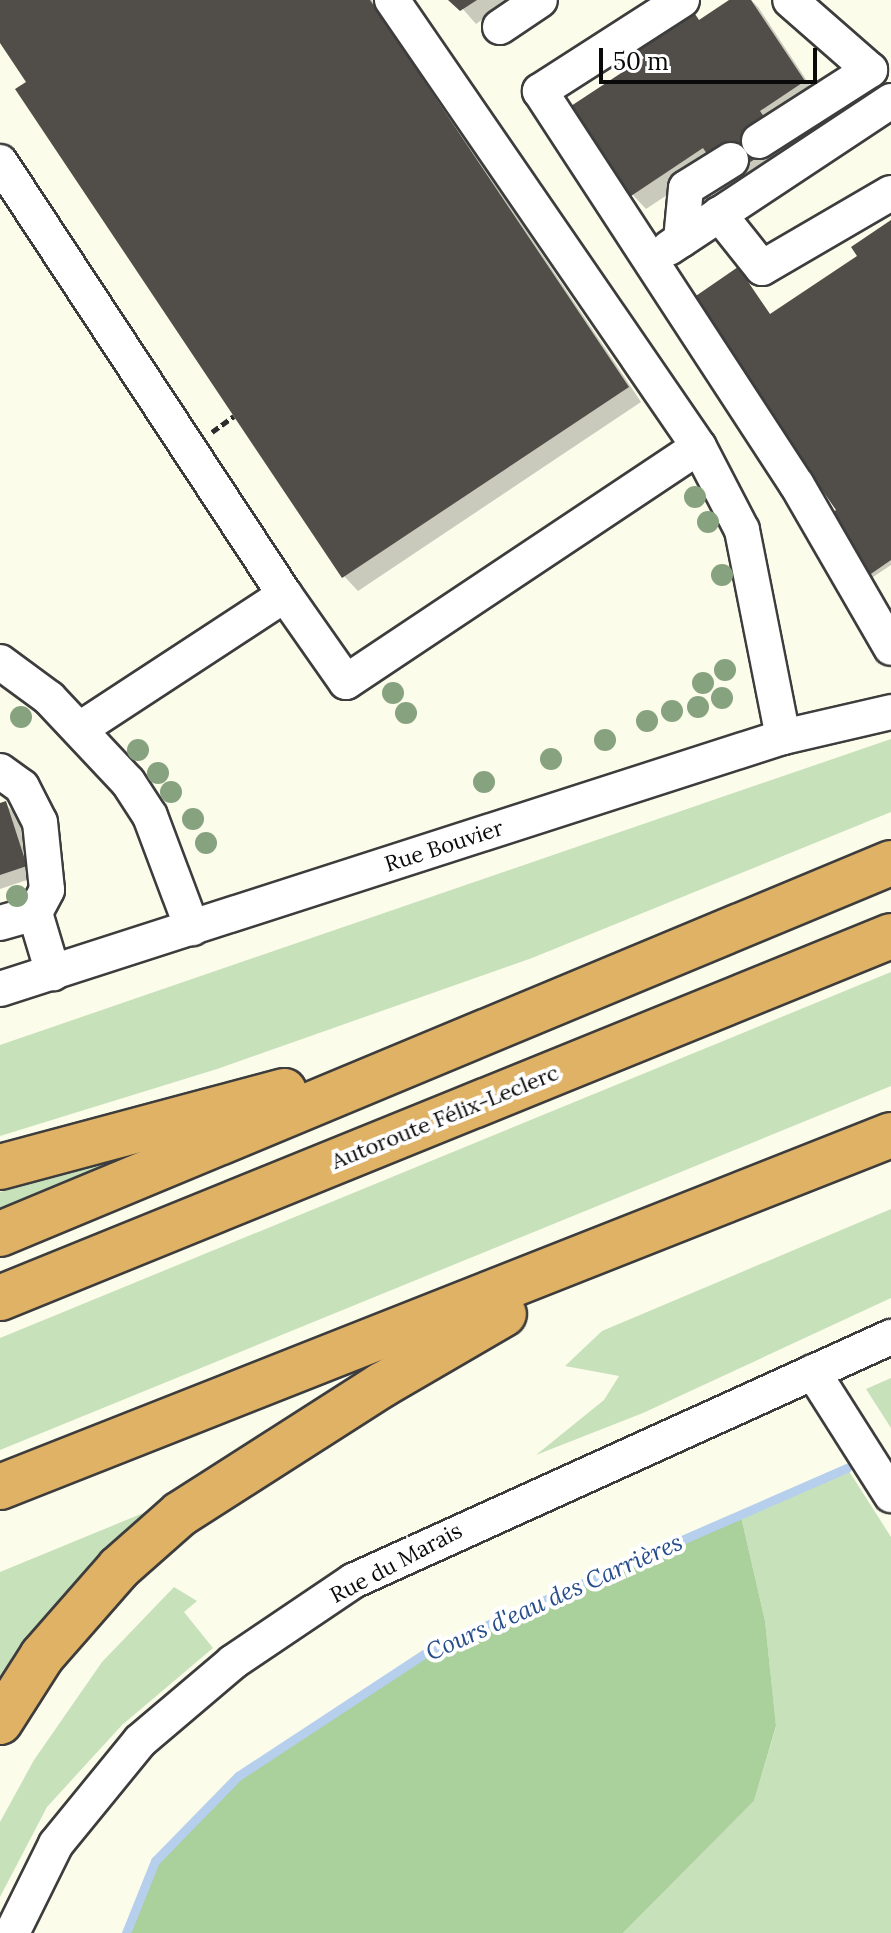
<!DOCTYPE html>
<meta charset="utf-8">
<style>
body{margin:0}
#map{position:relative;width:891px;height:1933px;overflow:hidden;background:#fcfceb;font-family:Lora,serif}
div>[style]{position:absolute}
.green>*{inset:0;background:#c7e1ba}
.forest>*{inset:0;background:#aad09b}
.shadow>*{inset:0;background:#0003}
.stream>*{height:9px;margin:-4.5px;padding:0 4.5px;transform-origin:4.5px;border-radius:4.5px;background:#b6cfed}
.building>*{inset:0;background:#514d48}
.path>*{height:5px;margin-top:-2.5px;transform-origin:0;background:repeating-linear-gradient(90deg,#2c2c2c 0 8px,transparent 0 12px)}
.roads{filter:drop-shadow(2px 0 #3d3d3d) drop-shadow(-2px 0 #3d3d3d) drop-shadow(0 2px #3d3d3d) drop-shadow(0 -2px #3d3d3d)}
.minor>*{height:34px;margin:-17px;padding:0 17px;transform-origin:17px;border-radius:17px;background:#fff}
.highway>*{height:44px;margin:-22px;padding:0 22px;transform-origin:22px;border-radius:22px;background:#e0b265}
.trees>*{width:22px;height:22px;margin:-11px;border-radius:50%;background:#87a27e}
span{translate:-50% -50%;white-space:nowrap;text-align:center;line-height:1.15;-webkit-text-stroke:8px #fff;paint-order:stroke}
.street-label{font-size:22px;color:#0a0a0a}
.water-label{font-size:24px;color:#264d8a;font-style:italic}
.scale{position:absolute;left:599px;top:48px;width:218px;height:36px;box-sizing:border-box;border:4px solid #0a0a0a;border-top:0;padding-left:10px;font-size:24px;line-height:28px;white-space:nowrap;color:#0a0a0a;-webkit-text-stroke:6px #fff;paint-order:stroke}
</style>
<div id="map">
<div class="green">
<i style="clip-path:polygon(891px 739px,891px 812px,532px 958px,217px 1069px,0 1136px,0 1045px)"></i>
<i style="clip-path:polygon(891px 972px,891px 1086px,0 1450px,0 1338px)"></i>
<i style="clip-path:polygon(131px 1157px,0 1210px,0 1192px)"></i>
<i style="clip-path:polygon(891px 1209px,891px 1298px,643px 1413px,536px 1455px,604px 1400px,619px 1376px,565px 1366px,602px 1331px)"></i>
<i style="clip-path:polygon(891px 1378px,891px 1428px,866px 1389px)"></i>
<i style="clip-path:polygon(847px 1468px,891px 1537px,891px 1933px,623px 1933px,754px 1801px,776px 1727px,765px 1621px,740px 1512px)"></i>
<i style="clip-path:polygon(170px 1502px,0 1688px,0 1572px)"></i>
<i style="clip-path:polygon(174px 1587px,197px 1601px,184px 1612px,213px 1648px,122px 1725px,47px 1807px,0 1897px,0 1822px,34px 1760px,102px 1662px)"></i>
</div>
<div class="forest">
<i style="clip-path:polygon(740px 1512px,765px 1621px,776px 1726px,754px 1801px,623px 1933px,126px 1933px,155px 1861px,238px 1776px,430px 1650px)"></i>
</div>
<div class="shadow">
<i style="clip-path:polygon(0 0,372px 0,641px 402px,358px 591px,344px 576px,0 39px)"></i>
<i style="clip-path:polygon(455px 0,509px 0,476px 24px)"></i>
<i style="clip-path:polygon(732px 0,751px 0,758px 7px,817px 96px,765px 146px,779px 167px,754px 183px,740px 168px,717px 162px,646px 209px,632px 194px,700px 21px)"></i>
<i style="clip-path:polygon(891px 223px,891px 565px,870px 579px,839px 511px,770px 317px,860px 256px)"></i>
<i style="clip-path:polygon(5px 804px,16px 814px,36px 877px,0 889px,0 805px)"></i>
</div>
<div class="stream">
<i style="left:126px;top:1933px;width:78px;rotate:-68.1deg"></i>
<i style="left:155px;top:1861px;width:119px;rotate:-45.7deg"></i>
<i style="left:238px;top:1776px;width:230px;rotate:-33.3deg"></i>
<i style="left:430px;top:1650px;width:455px;rotate:-23.6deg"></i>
</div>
<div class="building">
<i style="clip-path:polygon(0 0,370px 0,629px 387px,342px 578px,15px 89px,26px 82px,0 43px)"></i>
<i style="clip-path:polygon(448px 0,477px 0,460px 11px)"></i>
<i style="clip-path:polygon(729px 0,751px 0,805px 81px,760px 111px,767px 121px,766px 152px,738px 170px,709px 157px,703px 148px,631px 196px,571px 106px,644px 58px,637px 48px,693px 11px,699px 20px)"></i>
<i style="clip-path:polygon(891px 220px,891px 560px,865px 578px,825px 518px,836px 510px,690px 300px,738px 267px,770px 314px,857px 256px,851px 247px)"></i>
<i style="clip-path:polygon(6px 801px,27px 866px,0 875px,0 803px)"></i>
</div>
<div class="path">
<i style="left:212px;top:432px;width:27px;rotate:-36deg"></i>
</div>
<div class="roads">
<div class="minor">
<i style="left:392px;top:0;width:542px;rotate:55.52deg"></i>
<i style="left:682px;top:0;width:169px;rotate:147.3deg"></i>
<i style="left:540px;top:91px;width:470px;rotate:56.9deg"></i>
<i style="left:797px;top:485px;width:188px;rotate:60deg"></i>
<i style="left:500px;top:27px;width:48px;rotate:-34deg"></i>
<i style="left:759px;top:141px;width:132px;rotate:-32.6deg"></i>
<i style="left:870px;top:70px;width:106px;rotate:-138.8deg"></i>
<i style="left:0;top:162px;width:518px;rotate:56.65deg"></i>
<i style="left:719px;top:214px;width:69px;rotate:51.5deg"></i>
<i style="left:762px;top:268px;width:149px;rotate:-30.2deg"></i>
<i style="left:681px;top:240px;width:252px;rotate:-33.5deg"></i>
<i style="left:669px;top:248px;width:14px;rotate:-34deg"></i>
<i style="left:681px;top:240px;width:52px;rotate:-84.5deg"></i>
<i style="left:686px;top:188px;width:53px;rotate:-31.9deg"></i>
<i style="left:0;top:662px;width:61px;rotate:36.3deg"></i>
<i style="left:49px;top:698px;width:115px;rotate:46.8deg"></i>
<i style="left:128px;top:782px;width:40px;rotate:57.1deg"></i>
<i style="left:150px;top:816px;width:120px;rotate:69.4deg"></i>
<i style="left:80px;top:729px;width:245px;rotate:-33.2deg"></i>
<i style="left:285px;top:595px;width:106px;rotate:55deg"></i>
<i style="left:346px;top:682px;width:424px;rotate:-33.7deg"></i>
<i style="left:699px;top:447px;width:93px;rotate:62.6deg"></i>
<i style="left:742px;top:530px;width:211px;rotate:78.8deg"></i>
<i style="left:0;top:771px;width:27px;rotate:36deg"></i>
<i style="left:22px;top:787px;width:39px;rotate:63deg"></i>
<i style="left:40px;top:822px;width:68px;rotate:84.1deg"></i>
<i style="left:47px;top:890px;width:26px;rotate:118deg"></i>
<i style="left:35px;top:913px;width:63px;rotate:73.3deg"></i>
<i style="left:0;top:923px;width:36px;rotate:-16deg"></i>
<i style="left:0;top:989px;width:823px;rotate:-17.84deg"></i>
<i style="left:783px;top:737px;width:111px;rotate:-13deg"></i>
<i style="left:813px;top:1372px;width:146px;rotate:57.6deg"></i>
<i style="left:12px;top:1933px;width:99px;rotate:-63.7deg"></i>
<i style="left:56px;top:1844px;width:133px;rotate:-50.8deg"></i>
<i style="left:140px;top:1741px;width:122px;rotate:-40.3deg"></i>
<i style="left:233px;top:1662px;width:145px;rotate:-34deg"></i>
<i style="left:353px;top:1581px;width:591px;rotate:-24.4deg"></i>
</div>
<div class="highway">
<i style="left:0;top:1167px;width:294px;rotate:-15deg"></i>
<i style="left:0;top:1234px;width:965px;rotate:-22.61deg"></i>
<i style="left:0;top:1298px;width:962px;rotate:-22.11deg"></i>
<i style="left:0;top:1487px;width:958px;rotate:-21.56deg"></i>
<i style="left:0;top:1722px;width:78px;rotate:-57.5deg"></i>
<i style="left:42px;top:1656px;width:117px;rotate:-48.8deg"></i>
<i style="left:119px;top:1568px;width:81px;rotate:-41.5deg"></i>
<i style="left:180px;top:1514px;width:240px;rotate:-32.6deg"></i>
<i style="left:382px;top:1385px;width:141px;rotate:-30.2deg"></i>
</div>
</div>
<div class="trees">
<i style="left:695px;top:497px"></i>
<i style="left:708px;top:522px"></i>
<i style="left:722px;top:575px"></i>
<i style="left:725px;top:670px"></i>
<i style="left:703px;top:683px"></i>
<i style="left:393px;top:693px"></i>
<i style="left:722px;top:698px"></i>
<i style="left:698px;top:707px"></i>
<i style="left:672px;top:711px"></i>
<i style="left:406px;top:713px"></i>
<i style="left:21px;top:717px"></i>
<i style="left:647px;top:721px"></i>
<i style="left:605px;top:740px"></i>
<i style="left:138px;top:750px"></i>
<i style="left:551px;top:759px"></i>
<i style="left:158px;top:773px"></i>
<i style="left:484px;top:782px"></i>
<i style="left:171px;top:792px"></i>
<i style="left:193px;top:819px"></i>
<i style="left:206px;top:843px"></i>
<i style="left:17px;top:896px"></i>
</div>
<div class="street-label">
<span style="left:444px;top:846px;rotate:-18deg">Rue Bouvier</span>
<span style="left:445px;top:1117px;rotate:-22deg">Autoroute Félix-Leclerc</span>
<span style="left:396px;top:1563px;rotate:-28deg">Rue du Marais</span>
</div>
<div class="water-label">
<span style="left:554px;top:1597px;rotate:-24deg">Cours d'eau des Carrières</span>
</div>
<div class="scale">50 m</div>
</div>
